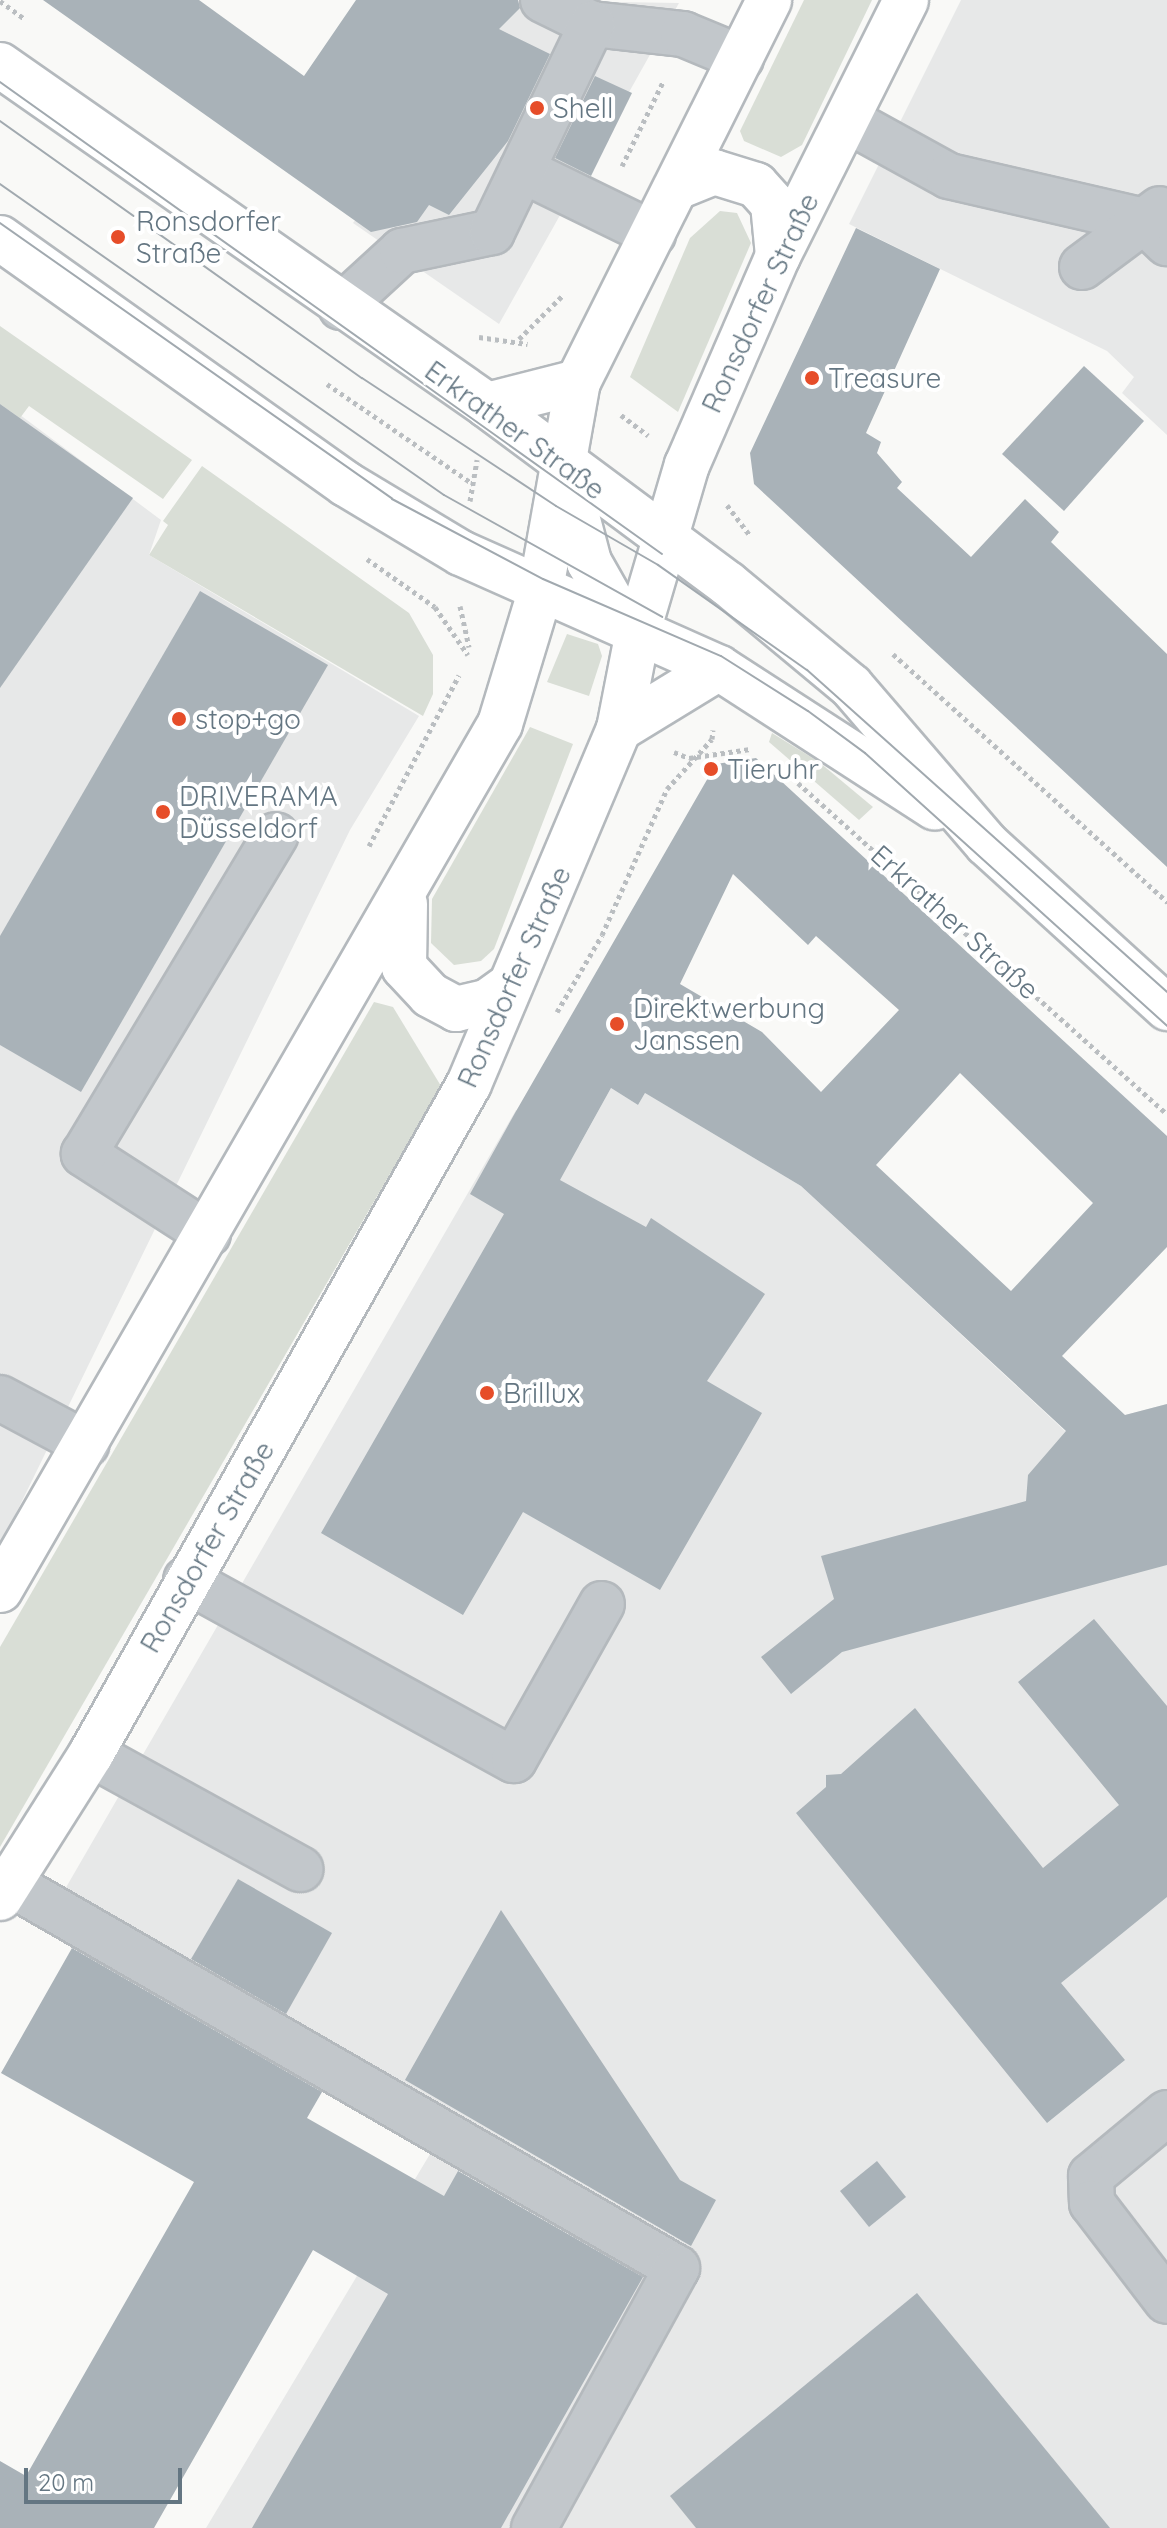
<!DOCTYPE html>
<meta charset="utf-8">
<style>
body{margin:0}
#map{position:relative;width:1167px;height:2528px;overflow:hidden;background:#f9f9f7;font-family:Quicksand,sans-serif}
div>[style]{position:absolute}
.built>*{inset:0;background:#e7e8e8}
.green>*{inset:0;background:#d9ded6}
.building>*{inset:0;background:#a9b2b8}
.path>*{height:5px;margin-top:-2.5px;transform-origin:0;background:repeating-linear-gradient(90deg,#babec1 0 4px,transparent 0 8px)}
.roads{filter:drop-shadow(2px 0 #b4b9bd) drop-shadow(-2px 0 #b4b9bd) drop-shadow(0 2px #b4b9bd) drop-shadow(0 -2px #b4b9bd)}
.minor>*{height:44px;margin:-22px;padding:0 22px;transform-origin:22px;border-radius:22px;background:#c2c7cb}
.major>*{height:44px;margin:-22px;padding:0 22px;transform-origin:22px;border-radius:22px;background:#fff}
.tram>*{height:2px;margin:-1px;padding:0 1px;transform-origin:1px;border-radius:1px;background:#a1a9af}
.dots>*{width:22px;height:22px;translate:-50% -50%;box-sizing:border-box;border:4px solid #fff;border-radius:50%}
span{translate:-50% -50%;white-space:nowrap;text-align:center;line-height:1.15;-webkit-text-stroke:8px #fff;paint-order:stroke}
.poi-label{font-size:28px;color:#647682}
.left{translate:0 -50%;text-align:left}
.street-label{font-size:28px;color:#647682}
.scale{position:absolute;left:24px;top:2468px;width:158px;height:36px;box-sizing:border-box;border:4px solid #647682;border-top:0;padding-left:10px;font-size:24px;line-height:28px;white-space:nowrap;color:#647682;-webkit-text-stroke:6px #fff;paint-order:stroke}
</style>
<div id="map">
<div class="built">
<i style="clip-path:polygon(499px 0,679px 3px,499px 324px,353px 223px,508px 8px)"></i>
<i style="clip-path:polygon(961px 0,1167px 0,1167px 435px,1122px 393px,1134px 377px,1107px 351px,849px 224px)"></i>
<i style="clip-path:polygon(0 400px,161px 520px,149px 555px,419px 716px,350px 830px,0 1546px)"></i>
<i style="clip-path:polygon(611px 1088px,638px 1105px,645px 1093px,801px 1186px,1065px 1431px,1167px 1404px,1167px 2528px,206px 2528px,448px 2124px,57px 1903px,516px 1110px,579px 1146px)"></i>
</div>
<div class="green">
<i style="clip-path:polygon(804px 0,872px 0,802px 145px,781px 157px,744px 141px,740px 131px)"></i>
<i style="clip-path:polygon(720px 211px,737px 213px,751px 243px,678px 412px,630px 377px,690px 238px)"></i>
<i style="clip-path:polygon(0 326px,192px 460px,163px 499px,29px 406px,20px 418px,0 404px)"></i>
<i style="clip-path:polygon(202px 466px,409px 613px,433px 655px,433px 694px,423px 716px,149px 555px,168px 525px,163px 521px)"></i>
<i style="clip-path:polygon(567px 634px,598px 644px,602px 656px,589px 696px,547px 682px)"></i>
<i style="clip-path:polygon(530px 727px,573px 744px,494px 949px,481px 961px,454px 965px,431px 943px,432px 899px)"></i>
<i style="clip-path:polygon(772px 733px,819px 762px,873px 807px,859px 820px,769px 742px)"></i>
<i style="clip-path:polygon(374px 1002px,393px 1007px,441px 1086px,0 1847px,0 1647px)"></i>
</div>
<div class="building">
<i style="clip-path:polygon(43px 0,199px 0,304px 76px,356px 0,518px 0,520px 8px,499px 29px,550px 54px,508px 141px,449px 215px,429px 205px,417px 222px,371px 232px)"></i>
<i style="clip-path:polygon(595px 76px,632px 93px,591px 176px,555px 158px)"></i>
<i style="clip-path:polygon(856px 228px,940px 269px,866px 433px,881px 442px,877px 453px,902px 482px,897px 488px,971px 557px,1025px 499px,1059px 532px,1051px 542px,1167px 654px,1167px 867px,754px 484px,750px 453px)"></i>
<i style="clip-path:polygon(1084px 366px,1144px 421px,1064px 511px,1002px 454px)"></i>
<i style="clip-path:polygon(0 404px,133px 498px,0 688px)"></i>
<i style="clip-path:polygon(200px 591px,328px 665px,81px 1092px,0 1045px,0 936px)"></i>
<i style="clip-path:polygon(evenodd,756px 758px,1167px 1136px,1167px 1247px,1062px 1356px,1125px 1415px,1167px 1404px,1167px 1565px,842px 1652px,791px 1694px,761px 1657px,834px 1599px,821px 1556px,1026px 1501px,1028px 1475px,1066px 1431px,801px 1186px,645px 1093px,638px 1105px,611px 1088px,560px 1180px,646px 1227px,651px 1218px,765px 1294px,707px 1381px,762px 1413px,660px 1590px,523px 1512px,463px 1615px,321px 1533px,504px 1214px,470px 1194px,515px 1113px,716px 764px,756px 758px,733px 874px,808px 945px,816px 936px,899px 1010px,821px 1092px,762px 1032px,680px 984px,733px 874px,756px 758px,960px 1073px,1093px 1203px,1011px 1291px,876px 1165px,960px 1073px)"></i>
<i style="clip-path:polygon(1094px 1619px,1167px 1706px,1167px 1897px,1061px 1983px,1125px 2060px,1047px 2123px,796px 1813px,826px 1787px,826px 1775px,841px 1774px,915px 1708px,1043px 1868px,1119px 1805px,1018px 1682px)"></i>
<i style="clip-path:polygon(238px 1879px,332px 1933px,286px 2014px,191px 1959px)"></i>
<i style="clip-path:polygon(501px 1910px,680px 2180px,716px 2200px,691px 2246px,405px 2080px)"></i>
<i style="clip-path:polygon(72px 1948px,322px 2092px,307px 2118px,444px 2196px,458px 2171px,643px 2277px,501px 2528px,252px 2528px,388px 2294px,313px 2250px,154px 2528px,0 2528px,0 2461px,26px 2476px,194px 2182px,1px 2073px)"></i>
<i style="clip-path:polygon(877px 2161px,906px 2197px,869px 2227px,840px 2191px)"></i>
<i style="clip-path:polygon(917px 2293px,1110px 2528px,696px 2528px,670px 2496px)"></i>
</div>
<div class="path">
<i style="left:0;top:1px;width:31px;rotate:36deg"></i>
<i style="left:622px;top:166px;width:93px;rotate:-64deg"></i>
<i style="left:479px;top:337px;width:49px;rotate:8.3deg"></i>
<i style="left:519px;top:339px;width:62px;rotate:-45deg"></i>
<i style="left:327px;top:384px;width:177px;rotate:34.4deg"></i>
<i style="left:621px;top:415px;width:34px;rotate:37deg"></i>
<i style="left:470px;top:501px;width:42px;rotate:-80.3deg"></i>
<i style="left:727px;top:505px;width:38px;rotate:53deg"></i>
<i style="left:367px;top:559px;width:83px;rotate:35.2deg"></i>
<i style="left:435px;top:607px;width:58px;rotate:55.5deg"></i>
<i style="left:460px;top:606px;width:42px;rotate:77.6deg"></i>
<i style="left:893px;top:654px;width:370px;rotate:42.1deg"></i>
<i style="left:674px;top:752px;width:16px;rotate:22deg"></i>
<i style="left:689px;top:758px;width:62px;rotate:-8.4deg"></i>
<i style="left:798px;top:783px;width:496px;rotate:41.9deg"></i>
<i style="left:369px;top:846px;width:193px;rotate:-62.2deg"></i>
<i style="left:557px;top:1012px;width:89px;rotate:-59.7deg"></i>
<i style="left:602px;top:935px;width:160px;rotate:-66deg"></i>
<i style="left:667px;top:789px;width:67px;rotate:-48deg"></i>
<i style="left:712px;top:739px;width:9px;rotate:-84deg"></i>
</div>
<div class="roads">
<div class="minor">
<i style="left:543px;top:0;width:55px;rotate:26.1deg"></i>
<i style="left:592px;top:24px;width:92px;rotate:6.3deg"></i>
<i style="left:683px;top:34px;width:63px;rotate:22.5deg"></i>
<i style="left:847px;top:120px;width:116px;rotate:28.8deg"></i>
<i style="left:949px;top:176px;width:200px;rotate:13deg"></i>
<i style="left:1144px;top:221px;width:32px;rotate:44deg"></i>
<i style="left:522px;top:170px;width:146px;rotate:26deg"></i>
<i style="left:1082px;top:267px;width:97px;rotate:-36.6deg"></i>
<i style="left:341px;top:307px;width:83px;rotate:-42.6deg"></i>
<i style="left:402px;top:251px;width:92px;rotate:-11.9deg"></i>
<i style="left:492px;top:232px;width:231px;rotate:-64.3deg"></i>
<i style="left:208px;top:1234px;width:148px;rotate:-147.2deg"></i>
<i style="left:84px;top:1154px;width:372px;rotate:-59deg"></i>
<i style="left:0;top:1398px;width:98px;rotate:28.1deg"></i>
<i style="left:186px;top:1580px;width:374px;rotate:28.8deg"></i>
<i style="left:514px;top:1760px;width:179px;rotate:-60.6deg"></i>
<i style="left:91px;top:1754px;width:239px;rotate:28.8deg"></i>
<i style="left:9px;top:1883px;width:771px;rotate:29.96deg"></i>
<i style="left:677px;top:2268px;width:297px;rotate:118.8deg"></i>
<i style="left:1167px;top:2113px;width:99px;rotate:140.3deg"></i>
<i style="left:1091px;top:2176px;width:27px;rotate:88deg"></i>
<i style="left:1092px;top:2203px;width:123px;rotate:52.6deg"></i>
</div>
<div class="major">
<i style="left:0;top:65px;width:594px;rotate:34.92deg"></i>
<i style="left:487px;top:405px;width:300px;rotate:36.6deg"></i>
<i style="left:728px;top:584px;width:160px;rotate:39.7deg"></i>
<i style="left:851px;top:686px;width:208px;rotate:49.3deg"></i>
<i style="left:987px;top:844px;width:244px;rotate:42.3deg"></i>
<i style="left:677px;top:187px;width:40px;rotate:-22deg"></i>
<i style="left:714px;top:172px;width:44px;rotate:17.2deg"></i>
<i style="left:756px;top:185px;width:25px;rotate:48deg"></i>
<i style="left:773px;top:204px;width:52px;rotate:84.5deg"></i>
<i style="left:0;top:238px;width:425px;rotate:35.4deg"></i>
<i style="left:346px;top:484px;width:134px;rotate:31deg"></i>
<i style="left:461px;top:553px;width:282px;rotate:24deg"></i>
<i style="left:719px;top:668px;width:257px;rotate:32.9deg"></i>
<i style="left:487px;top:405px;width:94px;rotate:-14.2deg"></i>
<i style="left:567px;top:478px;width:87px;rotate:75.3deg"></i>
<i style="left:589px;top:562px;width:53px;rotate:60.5deg"></i>
<i style="left:615px;top:608px;width:28px;rotate:46deg"></i>
<i style="left:619px;top:729px;width:117px;rotate:-31.4deg"></i>
<i style="left:405px;top:904px;width:63px;rotate:90.9deg"></i>
<i style="left:404px;top:967px;width:38px;rotate:47deg"></i>
<i style="left:430px;top:995px;width:30px;rotate:28deg"></i>
<i style="left:456px;top:1009px;width:32px;rotate:-13deg"></i>
<i style="left:487px;top:1002px;width:26px;rotate:-36deg"></i>
<i style="left:0;top:1590px;width:1000px;rotate:-60deg"></i>
<i style="left:500px;top:724px;width:141px;rotate:-73.1deg"></i>
<i style="left:541px;top:589px;width:210px;rotate:-79.9deg"></i>
<i style="left:578px;top:382px;width:427px;rotate:-63.4deg"></i>
<i style="left:0;top:1898px;width:170px;rotate:-57.7deg"></i>
<i style="left:91px;top:1754px;width:769px;rotate:-60.57deg"></i>
<i style="left:469px;top:1084px;width:385px;rotate:-67.1deg"></i>
<i style="left:619px;top:729px;width:100px;rotate:-79deg"></i>
<i style="left:638px;top:631px;width:173px;rotate:-73.6deg"></i>
<i style="left:687px;top:465px;width:228px;rotate:-66.5deg"></i>
<i style="left:778px;top:256px;width:286px;rotate:-63.4deg"></i>
</div>
</div>
<div class="tram">
<i style="left:0;top:82px;width:813px;rotate:35.49deg"></i>
<i style="left:0;top:121px;width:444px;rotate:35.4deg"></i>
<i style="left:362px;top:378px;width:232px;rotate:33.4deg"></i>
<i style="left:556px;top:506px;width:118px;rotate:30deg"></i>
<i style="left:658px;top:565px;width:182px;rotate:35.2deg"></i>
<i style="left:807px;top:670px;width:483px;rotate:41.8deg"></i>
<i style="left:0;top:184px;width:542px;rotate:35.01deg"></i>
<i style="left:444px;top:495px;width:250px;rotate:29.2deg"></i>
<i style="left:0;top:223px;width:479px;rotate:35.1deg"></i>
<i style="left:392px;top:499px;width:171px;rotate:27.9deg"></i>
<i style="left:543px;top:579px;width:194px;rotate:23.4deg"></i>
<i style="left:721px;top:656px;width:103px;rotate:32.3deg"></i>
<i style="left:808px;top:711px;width:71px;rotate:36.4deg"></i>
<i style="left:865px;top:753px;width:407px;rotate:42.1deg"></i>
</div>
<div class="dots">
<i style="left:537px;top:108px;background:#e64d29"></i>
<i style="left:118px;top:237px;background:#e64d29"></i>
<i style="left:812px;top:378px;background:#e64d29"></i>
<i style="left:179px;top:719px;background:#e64d29"></i>
<i style="left:711px;top:769px;background:#e64d29"></i>
<i style="left:163px;top:812px;background:#e64d29"></i>
<i style="left:617px;top:1024px;background:#e64d29"></i>
<i style="left:487px;top:1393px;background:#e64d29"></i>
</div>
<div class="poi-label">
<span class="left" style="left:553px;top:108px">Shell</span>
<span class="left" style="left:136px;top:237px">Ronsdorfer<br>Straße</span>
<span class="left" style="left:828px;top:378px">Treasure</span>
<span class="left" style="left:195px;top:719px">stop+go</span>
<span class="left" style="left:727px;top:769px">Tieruhr</span>
<span class="left" style="left:179px;top:812px">DRIVERAMA<br>Düsseldorf</span>
<span class="left" style="left:633px;top:1024px">Direktwerbung<br>Janssen</span>
<span class="left" style="left:503px;top:1393px">Brillux</span>
</div>
<div class="street-label">
<span style="left:760px;top:303px;rotate:-65deg">Ronsdorfer Straße</span>
<span style="left:515px;top:430px;rotate:36deg">Erkrather Straße</span>
<span style="left:955px;top:922px;rotate:42deg">Erkrather Straße</span>
<span style="left:514px;top:977px;rotate:-66deg">Ronsdorfer Straße</span>
<span style="left:207px;top:1547px;rotate:-60deg">Ronsdorfer Straße</span>
</div>
<div class="scale">20 m</div>
</div>
